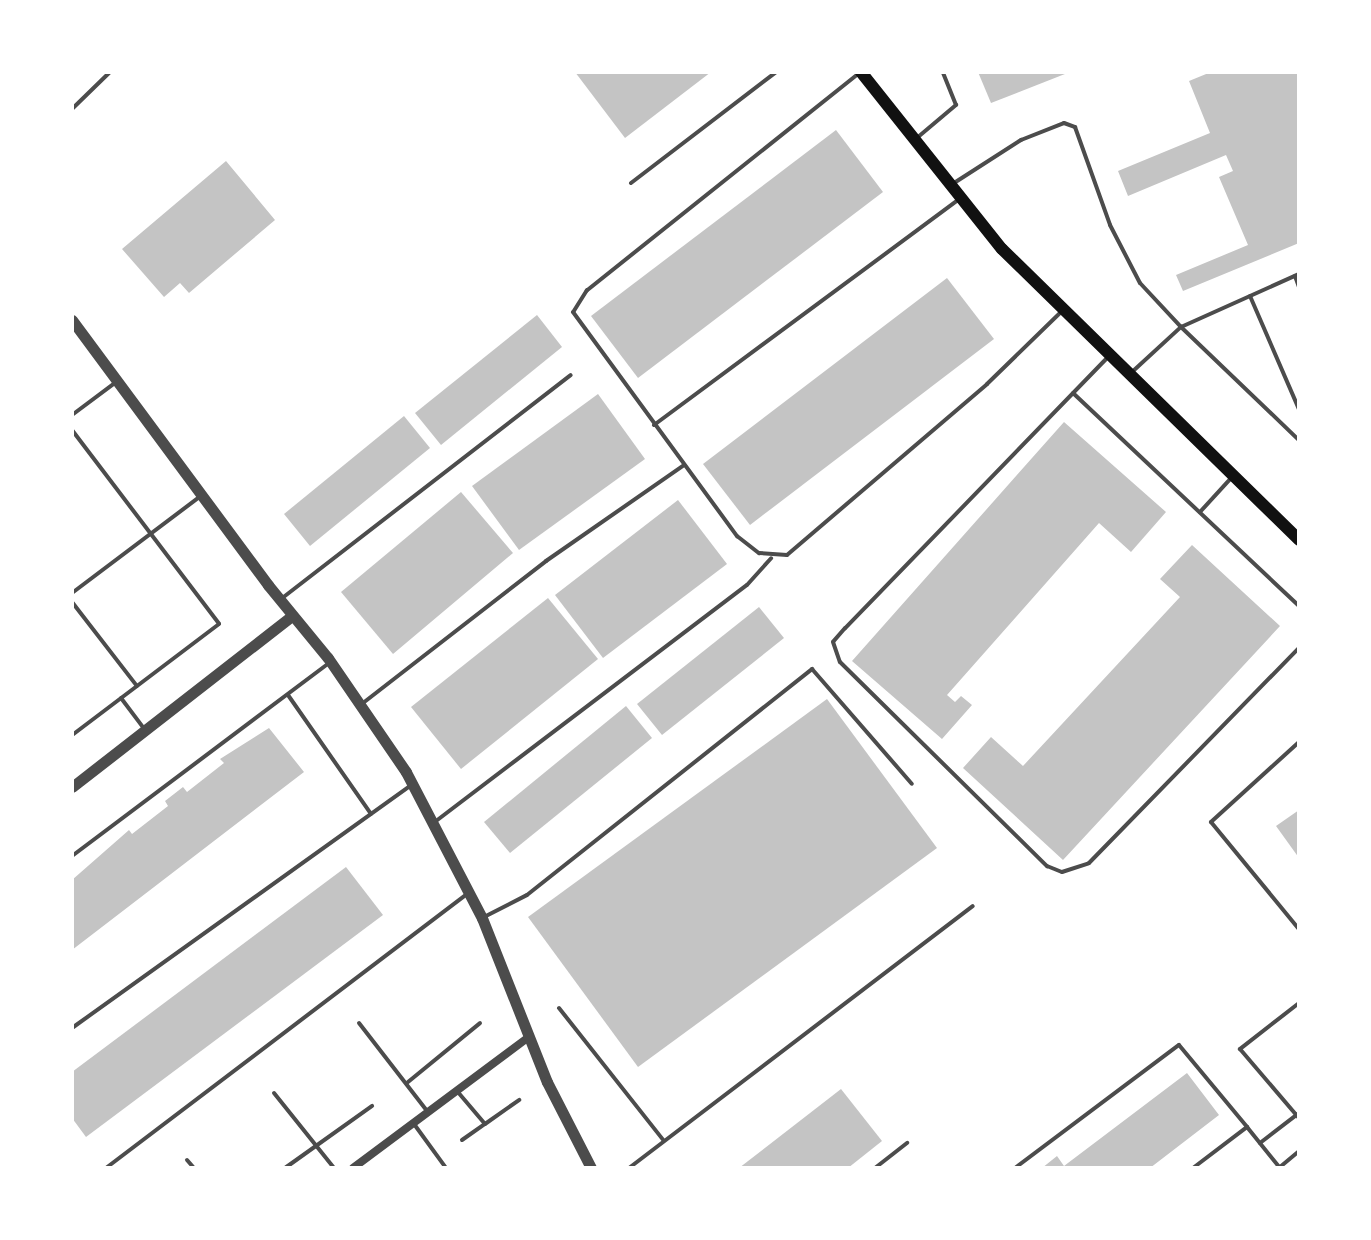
<!DOCTYPE html>
<style>
body{margin:0}
#map{position:relative;width:1371px;height:1240px;overflow:hidden;background:#fff;font-family:"Space Grotesk",sans-serif}
div>[style]{position:absolute}
.building>*{inset:0;background:#c4c4c4}
.service>*{height:4px;margin:-2px;padding:0 2px;transform-origin:2px;border-radius:2px;background:#4c4c4c}
.minor>*{height:8px;margin:-4px;padding:0 4px;transform-origin:4px;border-radius:4px;background:#4c4c4c}
.tertiary>*{height:11px;margin:-5.5px;padding:0 5.5px;transform-origin:5.5px;border-radius:5.5px;background:#4c4c4c}
.secondary>*{height:12px;margin:-6px;padding:0 6px;transform-origin:6px;border-radius:6px;background:#111}
span{translate:-50% -50%;white-space:nowrap;text-align:center;line-height:1.15;-webkit-text-stroke:6px #fff;paint-order:stroke}
.frame{position:absolute;inset:0;border:74px solid #fff;pointer-events:none}
</style>
<div id="map">
<div class="building">
<i style="clip-path:polygon(575px 72px,711px 72px,625px 138px)"></i>
<i style="clip-path:polygon(978px 72px,1070px 72px,991px 103px)"></i>
<i style="clip-path:polygon(1211px 72px,1299px 72px,1299px 243px,1183px 291px,1176px 275px,1248px 245px,1219px 177px,1233px 171px,1226px 155px,1128px 196px,1118px 171px,1210px 133px,1189px 81px)"></i>
<i style="clip-path:polygon(836px 130px,883px 192px,638px 378px,591px 316px)"></i>
<i style="clip-path:polygon(226px 161px,275px 220px,189px 293px,180px 283px,164px 297px,122px 249px)"></i>
<i style="clip-path:polygon(947px 278px,994px 339px,750px 525px,703px 464px)"></i>
<i style="clip-path:polygon(537px 315px,562px 347px,441px 445px,415px 413px)"></i>
<i style="clip-path:polygon(598px 394px,645px 459px,519px 550px,472px 486px)"></i>
<i style="clip-path:polygon(404px 416px,430px 448px,310px 546px,284px 514px)"></i>
<i style="clip-path:polygon(1064px 422px,1166px 512px,1131px 552px,1099px 523px,947px 695px,955px 702px,961px 696px,972px 705px,942px 739px,852px 661px)"></i>
<i style="clip-path:polygon(461px 492px,513px 553px,393px 654px,341px 592px)"></i>
<i style="clip-path:polygon(678px 500px,727px 564px,603px 658px,555px 595px)"></i>
<i style="clip-path:polygon(1192px 545px,1280px 626px,1063px 860px,963px 768px,991px 737px,1023px 766px,1180px 597px,1160px 579px)"></i>
<i style="clip-path:polygon(548px 598px,598px 659px,461px 769px,411px 707px)"></i>
<i style="clip-path:polygon(759px 607px,784px 638px,662px 735px,637px 704px)"></i>
<i style="clip-path:polygon(827px 699px,937px 848px,638px 1067px,528px 917px)"></i>
<i style="clip-path:polygon(626px 706px,652px 738px,510px 853px,484px 822px)"></i>
<i style="clip-path:polygon(269px 728px,304px 772px,72px 950px,72px 880px,129px 830px,132px 834px,168px 806px,165px 801px,183px 787px,187px 792px,224px 763px,220px 759px)"></i>
<i style="clip-path:polygon(1299px 810px,1299px 858px,1276px 826px)"></i>
<i style="clip-path:polygon(346px 867px,383px 915px,86px 1137px,72px 1118px,72px 1072px)"></i>
<i style="clip-path:polygon(1187px 1073px,1219px 1115px,1150px 1168px,1042px 1168px,1057px 1156px,1064px 1166px)"></i>
<i style="clip-path:polygon(841px 1089px,882px 1141px,848px 1168px,739px 1168px)"></i>
</div>
<div class="service">
<i style="left:858px;top:74px;width:347px;rotate:141.4deg"></i>
<i style="left:587px;top:290px;width:26px;rotate:122deg"></i>
<i style="left:573px;top:312px;width:278px;rotate:53.8deg"></i>
<i style="left:737px;top:536px;width:28px;rotate:38deg"></i>
<i style="left:759px;top:553px;width:28px;rotate:4deg"></i>
<i style="left:787px;top:555px;width:263px;rotate:-40.5deg"></i>
<i style="left:987px;top:384px;width:105px;rotate:-44.2deg"></i>
<i style="left:72px;top:109px;width:53px;rotate:-44.2deg"></i>
<i style="left:918px;top:137px;width:50px;rotate:-40.1deg"></i>
<i style="left:956px;top:105px;width:35px;rotate:-112deg"></i>
<i style="left:631px;top:183px;width:183px;rotate:-37.4deg"></i>
<i style="left:954px;top:183px;width:80px;rotate:-32.7deg"></i>
<i style="left:1021px;top:140px;width:46px;rotate:-21.6deg"></i>
<i style="left:1064px;top:123px;width:12px;rotate:20deg"></i>
<i style="left:1075px;top:127px;width:104px;rotate:70.3deg"></i>
<i style="left:1110px;top:225px;width:65px;rotate:62.7deg"></i>
<i style="left:1140px;top:283px;width:60px;rotate:47deg"></i>
<i style="left:1181px;top:327px;width:129px;rotate:-24.2deg"></i>
<i style="left:1295px;top:276px;width:12px;rotate:70deg"></i>
<i style="left:1250px;top:296px;width:123px;rotate:66.6deg"></i>
<i style="left:1108px;top:357px;width:378px;rotate:134.1deg"></i>
<i style="left:845px;top:628px;width:18px;rotate:131deg"></i>
<i style="left:833px;top:642px;width:21px;rotate:71deg"></i>
<i style="left:840px;top:662px;width:291px;rotate:44.6deg"></i>
<i style="left:1047px;top:866px;width:16px;rotate:22deg"></i>
<i style="left:1062px;top:872px;width:28px;rotate:-18deg"></i>
<i style="left:1089px;top:863px;width:301px;rotate:-45.7deg"></i>
<i style="left:1132px;top:372px;width:67px;rotate:-42.6deg"></i>
<i style="left:1181px;top:327px;width:163px;rotate:43.8deg"></i>
<i style="left:1073px;top:393px;width:311px;rotate:43.3deg"></i>
<i style="left:72px;top:415px;width:54px;rotate:-36.7deg"></i>
<i style="left:654px;top:425px;width:380px;rotate:-36.5deg"></i>
<i style="left:72px;top:430px;width:243px;rotate:52.8deg"></i>
<i style="left:219px;top:624px;width:184px;rotate:142.9deg"></i>
<i style="left:1200px;top:512px;width:46px;rotate:-47.6deg"></i>
<i style="left:72px;top:593px;width:163px;rotate:-37deg"></i>
<i style="left:281px;top:599px;width:366px;rotate:-37.7deg"></i>
<i style="left:72px;top:602px;width:106px;rotate:52.3deg"></i>
<i style="left:288px;top:695px;width:145px;rotate:55.1deg"></i>
<i style="left:121px;top:698px;width:38px;rotate:53deg"></i>
<i style="left:363px;top:703px;width:232px;rotate:-37.8deg"></i>
<i style="left:546px;top:561px;width:168px;rotate:-34.8deg"></i>
<i style="left:1299px;top:742px;width:119px;rotate:137.7deg"></i>
<i style="left:1211px;top:822px;width:139px;rotate:50.6deg"></i>
<i style="left:436px;top:821px;width:390px;rotate:-37.2deg"></i>
<i style="left:747px;top:585px;width:36px;rotate:-48deg"></i>
<i style="left:72px;top:856px;width:321px;rotate:-36.9deg"></i>
<i style="left:484px;top:917px;width:48px;rotate:-27.1deg"></i>
<i style="left:527px;top:895px;width:364px;rotate:-38.4deg"></i>
<i style="left:812px;top:669px;width:152px;rotate:49deg"></i>
<i style="left:1299px;top:1003px;width:75px;rotate:142.1deg"></i>
<i style="left:1240px;top:1049px;width:91px;rotate:49.5deg"></i>
<i style="left:559px;top:1008px;width:169px;rotate:51.7deg"></i>
<i style="left:359px;top:1023px;width:111px;rotate:52.3deg"></i>
<i style="left:72px;top:1028px;width:418px;rotate:-35.6deg"></i>
<i style="left:408px;top:1082px;width:93px;rotate:-39.3deg"></i>
<i style="left:457px;top:1091px;width:43px;rotate:49.7deg"></i>
<i style="left:485px;top:1124px;width:42px;rotate:-35.2deg"></i>
<i style="left:274px;top:1093px;width:96px;rotate:51.3deg"></i>
<i style="left:414px;top:1124px;width:54px;rotate:54deg"></i>
<i style="left:462px;top:1140px;width:28px;rotate:-35deg"></i>
<i style="left:1260px;top:1143px;width:49px;rotate:-37.6deg"></i>
<i style="left:187px;top:1160px;width:11px;rotate:49deg"></i>
<i style="left:1280px;top:1167px;width:25px;rotate:-40deg"></i>
<i style="left:106px;top:1168px;width:453px;rotate:-37.2deg"></i>
<i style="left:285px;top:1168px;width:107px;rotate:-35.5deg"></i>
<i style="left:629px;top:1168px;width:432px;rotate:-37.3deg"></i>
<i style="left:875px;top:1168px;width:41px;rotate:-38deg"></i>
<i style="left:1015px;top:1168px;width:205px;rotate:-36.9deg"></i>
<i style="left:1179px;top:1045px;width:107px;rotate:50.3deg"></i>
<i style="left:1193px;top:1168px;width:68px;rotate:-37.2deg"></i>
<i style="left:1247px;top:1127px;width:53px;rotate:51.2deg"></i>
</div>
<div class="minor">
<i style="left:353px;top:1168px;width:219px;rotate:-36.7deg"></i>
</div>
<div class="tertiary">
<i style="left:72px;top:320px;width:330px;rotate:53.5deg"></i>
<i style="left:268px;top:585px;width:94px;rotate:50.6deg"></i>
<i style="left:328px;top:658px;width:138px;rotate:55.6deg"></i>
<i style="left:406px;top:772px;width:165px;rotate:62.5deg"></i>
<i style="left:482px;top:918px;width:176px;rotate:68.4deg"></i>
<i style="left:547px;top:1082px;width:97px;rotate:62.9deg"></i>
<i style="left:72px;top:787px;width:279px;rotate:-37.9deg"></i>
</div>
<div class="secondary">
<i style="left:861px;top:72px;width:226px;rotate:51.5deg"></i>
<i style="left:1002px;top:249px;width:416px;rotate:44.4deg"></i>
</div>
<div class="frame"></div>
</div>
